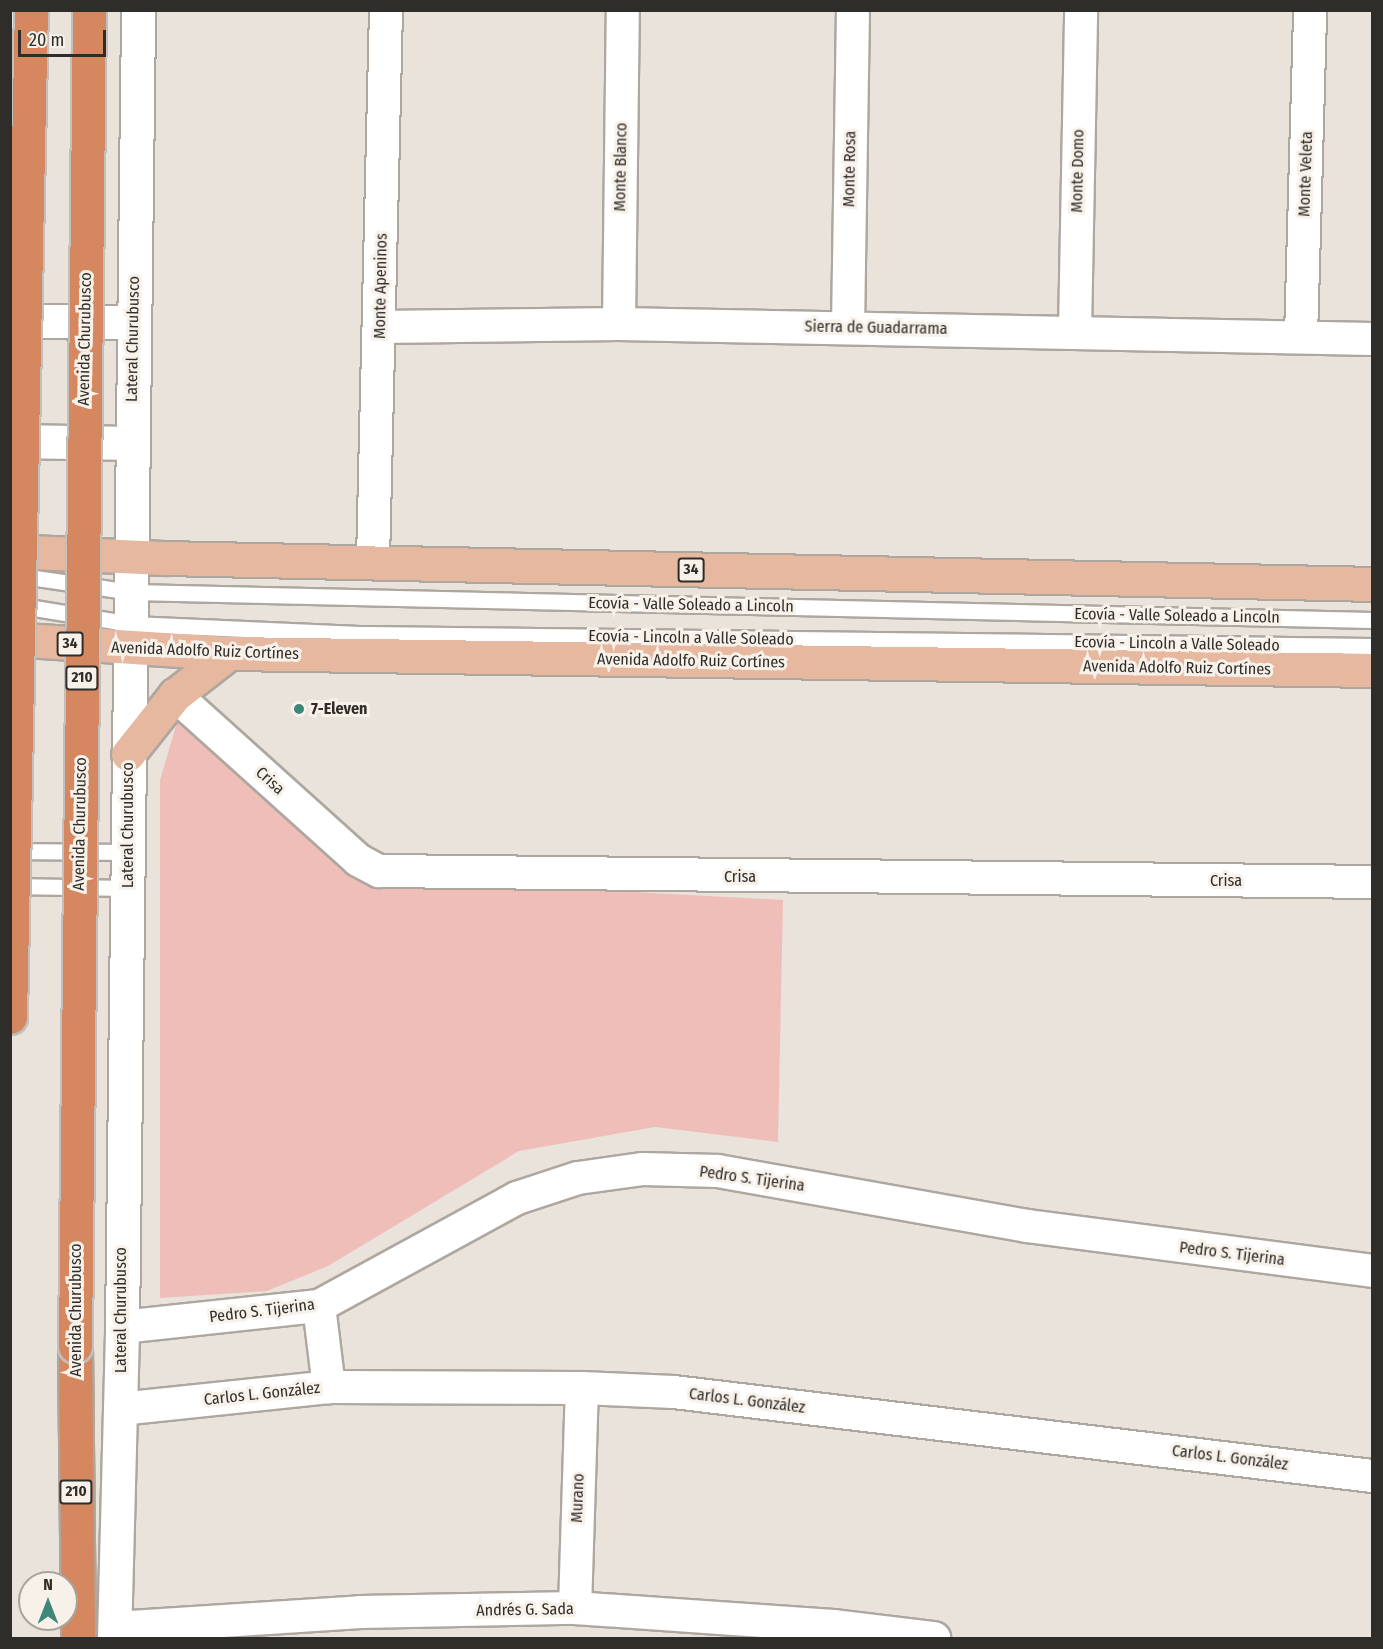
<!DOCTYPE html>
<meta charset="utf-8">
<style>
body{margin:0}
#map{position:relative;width:1383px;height:1649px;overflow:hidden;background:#eae3dc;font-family:"Fira Sans Condensed",sans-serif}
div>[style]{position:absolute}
.green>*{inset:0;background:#f0beb9}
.roads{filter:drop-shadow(2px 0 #aea7a0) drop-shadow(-2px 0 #aea7a0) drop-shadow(0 2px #aea7a0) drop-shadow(0 -2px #aea7a0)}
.lane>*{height:15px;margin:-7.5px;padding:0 7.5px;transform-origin:7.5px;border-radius:7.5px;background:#fff}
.street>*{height:32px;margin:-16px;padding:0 16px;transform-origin:16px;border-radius:16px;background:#fff}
.secondary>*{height:33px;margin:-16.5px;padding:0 16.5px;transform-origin:16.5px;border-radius:16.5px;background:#fff}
.primary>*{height:33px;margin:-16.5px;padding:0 16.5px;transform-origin:16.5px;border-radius:16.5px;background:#e6b8a0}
.highway>*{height:33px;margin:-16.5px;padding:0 16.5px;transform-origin:16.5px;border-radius:16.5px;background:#d58860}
.bridges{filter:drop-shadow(2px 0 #c1c0bf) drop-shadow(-2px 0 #c1c0bf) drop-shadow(0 2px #c1c0bf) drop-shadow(0 -2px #c1c0bf)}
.highway-bridge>*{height:33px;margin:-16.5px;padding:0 16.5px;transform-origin:16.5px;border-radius:16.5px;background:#d58860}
.dots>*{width:16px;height:16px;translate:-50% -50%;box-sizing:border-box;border:3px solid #f7f1e9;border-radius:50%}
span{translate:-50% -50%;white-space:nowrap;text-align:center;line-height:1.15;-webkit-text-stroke:6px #f7f1e9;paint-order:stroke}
.shield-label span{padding:2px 4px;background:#f7f1e9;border:2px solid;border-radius:4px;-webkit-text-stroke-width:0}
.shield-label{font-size:15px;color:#2f2d2a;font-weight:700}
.street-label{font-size:16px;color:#2f2d2a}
.poi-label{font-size:16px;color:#2f2d2a;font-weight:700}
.left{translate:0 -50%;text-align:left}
.frame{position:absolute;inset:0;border:12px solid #2f2d2a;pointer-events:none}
.north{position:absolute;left:18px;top:1571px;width:60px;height:60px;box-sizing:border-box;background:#f7f1e9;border:2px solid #a7a39d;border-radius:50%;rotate:0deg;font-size:16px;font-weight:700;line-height:24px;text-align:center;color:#2f2d2a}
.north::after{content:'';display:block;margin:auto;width:21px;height:27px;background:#408579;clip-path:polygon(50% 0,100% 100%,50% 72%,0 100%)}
.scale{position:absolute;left:18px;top:30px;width:88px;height:27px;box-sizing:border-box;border:3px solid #2f2d2a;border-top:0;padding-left:8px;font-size:18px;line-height:21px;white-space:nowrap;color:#2f2d2a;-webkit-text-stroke:4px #f7f1e9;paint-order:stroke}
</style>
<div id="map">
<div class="green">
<i style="clip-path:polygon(178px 719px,355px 877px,783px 900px,778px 1142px,655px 1127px,519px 1151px,328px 1266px,267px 1291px,160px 1298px,160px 780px)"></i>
</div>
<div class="roads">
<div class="lane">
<i style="left:15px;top:575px;width:118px;rotate:8.3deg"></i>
<i style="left:132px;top:592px;width:1240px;rotate:1.29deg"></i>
<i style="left:16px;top:605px;width:118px;rotate:9.3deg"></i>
<i style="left:132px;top:624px;width:233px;rotate:2.5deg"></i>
<i style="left:365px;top:634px;width:1007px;rotate:0.68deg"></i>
<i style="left:10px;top:851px;width:117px;rotate:0.5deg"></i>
<i style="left:11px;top:886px;width:117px;rotate:1deg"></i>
</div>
<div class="street">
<i style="left:619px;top:324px;width:314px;rotate:-89.3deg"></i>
<i style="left:380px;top:327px;width:239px;rotate:-0.7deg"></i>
<i style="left:619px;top:324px;width:753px;rotate:1.14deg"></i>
<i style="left:848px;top:328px;width:318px;rotate:-89.1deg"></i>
<i style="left:1075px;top:331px;width:321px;rotate:-88.9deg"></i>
<i style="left:1301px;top:337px;width:327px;rotate:-88.4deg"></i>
<i style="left:373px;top:561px;width:551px;rotate:-88.65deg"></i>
<i style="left:175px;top:695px;width:246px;rotate:42deg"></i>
<i style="left:358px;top:860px;width:24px;rotate:28deg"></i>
<i style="left:379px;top:871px;width:993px;rotate:0.63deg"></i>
<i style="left:319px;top:1306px;width:82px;rotate:83deg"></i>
<i style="left:122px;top:1327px;width:198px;rotate:-6.1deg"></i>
<i style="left:319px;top:1306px;width:226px;rotate:-28.6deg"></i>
<i style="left:517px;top:1198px;width:64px;rotate:-18.2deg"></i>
<i style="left:578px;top:1178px;width:66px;rotate:-7.9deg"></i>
<i style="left:643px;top:1169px;width:75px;rotate:1.5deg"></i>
<i style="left:718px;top:1171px;width:314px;rotate:10.1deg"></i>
<i style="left:1027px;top:1226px;width:348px;rotate:7.4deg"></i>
<i style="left:120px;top:1409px;width:210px;rotate:-6deg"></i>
<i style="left:329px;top:1387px;width:253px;rotate:0.2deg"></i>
<i style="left:582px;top:1388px;width:92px;rotate:2.5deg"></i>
<i style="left:674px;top:1392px;width:703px;rotate:6.86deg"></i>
<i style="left:575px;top:1608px;width:220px;rotate:-88.2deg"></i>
<i style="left:115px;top:1628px;width:246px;rotate:-3.7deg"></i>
<i style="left:360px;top:1612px;width:215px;rotate:-1.1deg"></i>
<i style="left:575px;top:1608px;width:259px;rotate:4deg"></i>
<i style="left:833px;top:1626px;width:102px;rotate:6.8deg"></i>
</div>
<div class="secondary">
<i style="left:10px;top:321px;width:123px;rotate:0.5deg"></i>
<i style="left:10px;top:441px;width:123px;rotate:0.9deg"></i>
<i style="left:114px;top:1638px;width:311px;rotate:-88.5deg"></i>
<i style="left:122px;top:1327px;width:1317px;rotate:-89.3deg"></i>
</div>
<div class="primary">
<i style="left:10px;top:551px;width:154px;rotate:2.6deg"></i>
<i style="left:164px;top:558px;width:1208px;rotate:1.23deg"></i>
<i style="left:10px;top:639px;width:219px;rotate:3.7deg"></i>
<i style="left:229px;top:653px;width:1143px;rotate:0.85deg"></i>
<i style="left:128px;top:754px;width:75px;rotate:-51.5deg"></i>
<i style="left:175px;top:695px;width:68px;rotate:-37.9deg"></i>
</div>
<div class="highway">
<i style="left:75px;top:1346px;width:292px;rotate:89.4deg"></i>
</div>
</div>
<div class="bridges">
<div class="highway-bridge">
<i style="left:10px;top:1017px;width:1007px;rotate:-88.81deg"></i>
<i style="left:75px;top:1346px;width:1336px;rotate:-89.4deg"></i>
</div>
</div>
<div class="dots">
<i style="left:299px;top:709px;background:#408579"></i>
</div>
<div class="shield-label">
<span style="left:691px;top:570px">34</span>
<span style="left:70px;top:644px">34</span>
<span style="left:82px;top:678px">210</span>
<span style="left:76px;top:1492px">210</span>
</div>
<div class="street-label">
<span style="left:621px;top:167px;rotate:-89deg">Monte Blanco</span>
<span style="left:850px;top:169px;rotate:-89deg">Monte Rosa</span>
<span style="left:1078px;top:171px;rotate:-89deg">Monte Domo</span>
<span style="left:1306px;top:174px;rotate:-88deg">Monte Veleta</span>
<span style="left:381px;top:286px;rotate:-89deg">Monte Apeninos</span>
<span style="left:876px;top:328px;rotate:1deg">Sierra de Guadarrama</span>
<span style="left:85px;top:339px;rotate:-89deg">Avenida Churubusco</span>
<span style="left:133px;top:339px;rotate:-89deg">Lateral Churubusco</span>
<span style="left:691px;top:605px;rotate:1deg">Ecovía - Valle Soleado a Lincoln</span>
<span style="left:1177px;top:616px;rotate:1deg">Ecovía - Valle Soleado a Lincoln</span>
<span style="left:691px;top:638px;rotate:1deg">Ecovía - Lincoln a Valle Soleado</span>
<span style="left:1177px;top:644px;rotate:1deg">Ecovía - Lincoln a Valle Soleado</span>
<span style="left:205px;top:651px;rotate:2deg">Avenida Adolfo Ruiz Cortínes</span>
<span style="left:691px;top:661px;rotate:1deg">Avenida Adolfo Ruiz Cortínes</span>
<span style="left:1177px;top:668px;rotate:1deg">Avenida Adolfo Ruiz Cortínes</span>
<span style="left:270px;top:781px;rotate:42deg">Crisa</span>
<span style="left:80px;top:824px;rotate:-89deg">Avenida Churubusco</span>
<span style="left:128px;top:825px;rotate:-90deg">Lateral Churubusco</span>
<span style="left:740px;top:877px">Crisa</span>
<span style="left:1226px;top:881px">Crisa</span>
<span style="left:752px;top:1179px;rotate:8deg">Pedro S. Tijerina</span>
<span style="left:1232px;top:1254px;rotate:7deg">Pedro S. Tijerina</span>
<span style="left:76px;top:1310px;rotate:-90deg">Avenida Churubusco</span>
<span style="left:121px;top:1310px;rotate:-90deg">Lateral Churubusco</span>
<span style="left:262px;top:1311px;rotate:-7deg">Pedro S. Tijerina</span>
<span style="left:262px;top:1394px;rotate:-6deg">Carlos L. González</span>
<span style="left:747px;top:1401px;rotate:7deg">Carlos L. González</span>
<span style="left:1230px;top:1458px;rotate:7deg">Carlos L. González</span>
<span style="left:578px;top:1498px;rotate:-88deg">Murano</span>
<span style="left:525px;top:1610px;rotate:-1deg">Andrés G. Sada</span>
</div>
<div class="poi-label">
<span class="left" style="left:311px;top:709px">7-Eleven</span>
</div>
<div class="frame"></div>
<div class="north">N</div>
<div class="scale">20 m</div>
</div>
